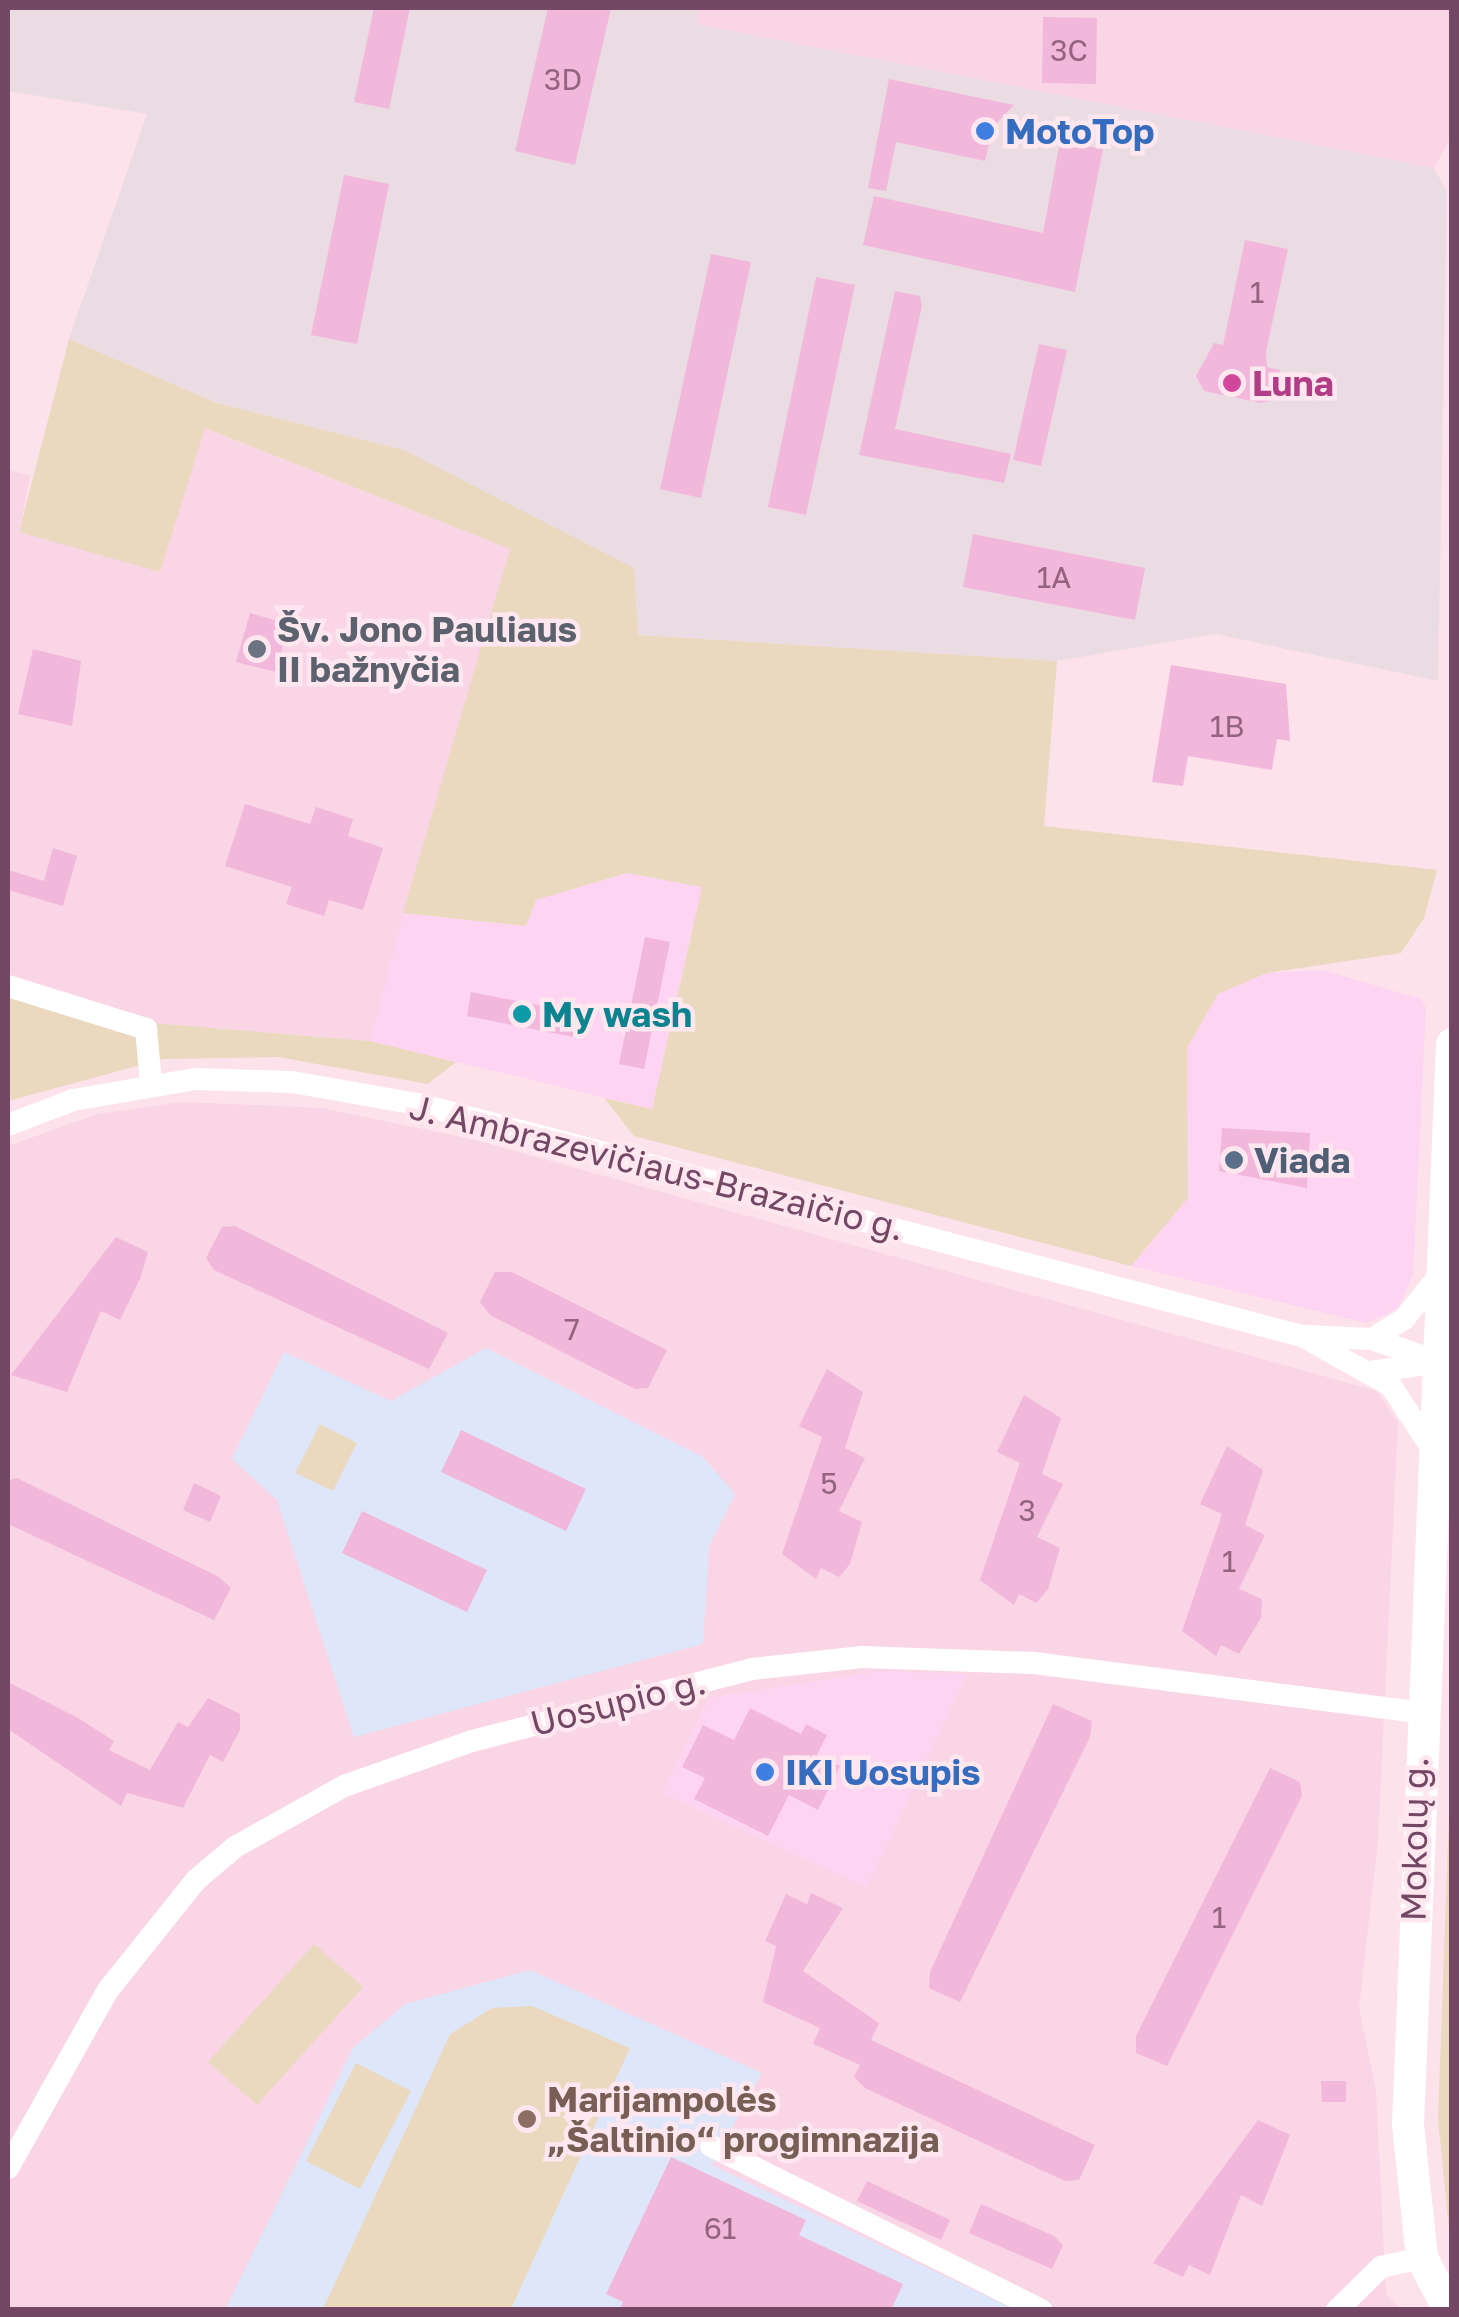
<!DOCTYPE html>
<meta charset="utf-8">
<style>
body{margin:0}
#map{position:relative;width:1459px;height:2317px;overflow:hidden;background:#fde1eb;font-family:"Golos Text",sans-serif}
div>[style]{position:absolute}
.residential>*{inset:0;background:#f9d5e5}
.commercial>*{inset:0;background:#fdd4f1}
.industrial>*{inset:0;background:#ebdce4}
.education>*{inset:0;background:#dee7f9}
.green>*{inset:0;background:#ead9bf}
.building>*{inset:0;background:#f2b8db}
.street>*{height:22px;margin:-11px;padding:0 11px;transform-origin:11px;border-radius:11px;background:#fff}
.secondary>*{height:32px;margin:-16px;padding:0 16px;transform-origin:16px;border-radius:16px;background:#fff}
.dots>*{width:28px;height:28px;translate:-50% -50%;box-sizing:border-box;border:5px solid #ffe7f0;border-radius:50%}
span{translate:-50% -50%;white-space:nowrap;text-align:center;line-height:1.15;-webkit-text-stroke:9px #ffe7f0;paint-order:stroke}
.number-label{font-size:30px;color:#946382}
.number-label span{-webkit-text-stroke-width:0}
.shop-label{font-size:35px;color:#366cbe;font-weight:700}
.left{translate:0 -50%;text-align:left}
.hotel-label{font-size:35px;color:#b23c85;font-weight:700}
.worship-label{font-size:35px;color:#5b616d;font-weight:700}
.culture-label{font-size:35px;color:#0d838f;font-weight:700}
.service-label{font-size:35px;color:#4e5e75;font-weight:700}
.street-label{font-size:35px;color:#744764}
.education-label{font-size:35px;color:#785e54;font-weight:700}
.frame{position:absolute;inset:0;border:10px solid #744764;pointer-events:none}
</style>
<div id="map">
<div class="residential">
<i style="clip-path:polygon(699px 8px,1449px 8px,1450px 139px,1434px 168px,696px 24px)"></i>
<i style="clip-path:polygon(204px 428px,511px 549px,370px 1041px,153px 1023px,8px 986px,8px 470px,30px 476px,19px 532px,160px 571px)"></i>
<i style="clip-path:polygon(evenodd,183px 1102px,322px 1108px,475px 1140px,1377px 1391px,1398px 1423px,1378px 1840px,1359px 2008px,1376px 2090px,1386px 2294px,1401px 2309px,8px 2310px,8px 1146px,98px 1114px,183px 1102px,881px 1671px,867px 1887px,663px 1793px,709px 1698px,881px 1671px)"></i>
</div>
<div class="commercial">
<i style="clip-path:polygon(628px 873px,702px 887px,652px 1109px,370px 1041px,403px 913px,525px 926px,536px 900px)"></i>
<i style="clip-path:polygon(1322px 970px,1421px 999px,1426px 1008px,1413px 1275px,1398px 1308px,1367px 1323px,1131px 1266px,1188px 1198px,1187px 1048px,1218px 994px,1267px 973px)"></i>
<i style="clip-path:polygon(881px 1671px,967px 1674px,867px 1888px,662px 1793px,709px 1698px)"></i>
</div>
<div class="industrial">
<i style="clip-path:polygon(8px 8px,699px 8px,696px 24px,1434px 168px,1447px 192px,1438px 681px,1216px 634px,1057px 661px,638px 635px,404px 450px,217px 403px,69px 339px,147px 114px,8px 91px)"></i>
</div>
<div class="education">
<i style="clip-path:polygon(486px 1348px,703px 1457px,735px 1494px,709px 1546px,703px 1644px,354px 1737px,277px 1500px,232px 1459px,284px 1352px,391px 1401px)"></i>
<i style="clip-path:polygon(530px 1970px,762px 2073px,712px 2165px,1014px 2309px,225px 2310px,353px 2048px,405px 2004px)"></i>
</div>
<div class="green">
<i style="clip-path:polygon(69px 339px,217px 403px,404px 450px,634px 568px,638px 635px,1057px 661px,1044px 826px,1437px 870px,1424px 918px,1401px 953px,1267px 973px,1218px 994px,1187px 1048px,1188px 1198px,1131px 1266px,634px 1136px,604px 1098px,652px 1109px,702px 887px,627px 873px,536px 900px,526px 926px,403px 913px,510px 549px,205px 428px,160px 572px,19px 532px)"></i>
<i style="clip-path:polygon(8px 986px,153px 1023px,370px 1041px,456px 1062px,428px 1084px,278px 1057px,163px 1059px,8px 1101px)"></i>
<i style="clip-path:polygon(320px 1424px,357px 1443px,333px 1491px,295px 1473px)"></i>
<i style="clip-path:polygon(1451px 1761px,1451px 2248px,1438px 2118px)"></i>
<i style="clip-path:polygon(314px 1944px,363px 1987px,257px 2105px,208px 2062px)"></i>
<i style="clip-path:polygon(532px 2006px,630px 2048px,511px 2309px,323px 2309px,450px 2034px,492px 2008px)"></i>
<i style="clip-path:polygon(356px 2063px,411px 2091px,360px 2189px,306px 2161px)"></i>
</div>
<div class="building">
<i style="clip-path:polygon(374px 8px,410px 8px,389px 109px,354px 102px)"></i>
<i style="clip-path:polygon(548px 8px,611px 8px,575px 165px,515px 151px)"></i>
<i style="clip-path:polygon(1043px 17px,1097px 18px,1096px 84px,1042px 83px)"></i>
<i style="clip-path:polygon(889px 79px,908px 83px,1014px 105px,993px 127px,985px 161px,896px 142px,886px 191px,868px 188px)"></i>
<i style="clip-path:polygon(1060px 141px,1103px 149px,1075px 292px,863px 245px,874px 196px,1043px 233px)"></i>
<i style="clip-path:polygon(344px 175px,389px 184px,357px 344px,311px 335px)"></i>
<i style="clip-path:polygon(1245px 240px,1288px 249px,1266px 352px,1267px 367px,1280px 370px,1274px 400px,1261px 403px,1204px 391px,1196px 376px,1214px 343px,1223px 345px)"></i>
<i style="clip-path:polygon(711px 254px,751px 262px,701px 498px,660px 489px)"></i>
<i style="clip-path:polygon(816px 277px,855px 285px,806px 515px,768px 507px)"></i>
<i style="clip-path:polygon(895px 291px,920px 296px,922px 306px,895px 429px,1011px 454px,1004px 483px,859px 455px)"></i>
<i style="clip-path:polygon(1039px 344px,1067px 350px,1041px 466px,1013px 460px)"></i>
<i style="clip-path:polygon(973px 534px,1145px 568px,1135px 620px,963px 587px)"></i>
<i style="clip-path:polygon(250px 613px,289px 624px,276px 672px,236px 662px)"></i>
<i style="clip-path:polygon(33px 649px,81px 661px,72px 726px,18px 714px)"></i>
<i style="clip-path:polygon(1171px 665px,1286px 684px,1290px 741px,1277px 739px,1272px 770px,1188px 756px,1183px 786px,1152px 782px)"></i>
<i style="clip-path:polygon(245px 804px,310px 824px,316px 807px,353px 819px,348px 836px,383px 848px,363px 910px,329px 900px,324px 916px,286px 904px,292px 887px,225px 866px)"></i>
<i style="clip-path:polygon(53px 848px,77px 856px,63px 906px,8px 890px,8px 870px,44px 881px)"></i>
<i style="clip-path:polygon(645px 937px,670px 942px,644px 1069px,619px 1064px)"></i>
<i style="clip-path:polygon(471px 992px,578px 1013px,573px 1037px,467px 1016px)"></i>
<i style="clip-path:polygon(1222px 1128px,1310px 1133px,1307px 1188px,1219px 1171px)"></i>
<i style="clip-path:polygon(235px 1226px,448px 1333px,429px 1369px,214px 1270px,206px 1258px,222px 1227px)"></i>
<i style="clip-path:polygon(116px 1237px,148px 1252px,140px 1279px,120px 1320px,101px 1311px,67px 1392px,11px 1375px)"></i>
<i style="clip-path:polygon(495px 1272px,512px 1272px,667px 1350px,648px 1388px,635px 1389px,490px 1315px,480px 1302px)"></i>
<i style="clip-path:polygon(827px 1369px,863px 1392px,845px 1448px,865px 1458px,839px 1511px,862px 1522px,850px 1564px,839px 1577px,821px 1568px,816px 1579px,782px 1554px,822px 1437px,799px 1426px)"></i>
<i style="clip-path:polygon(1024px 1395px,1061px 1418px,1042px 1474px,1063px 1484px,1037px 1537px,1060px 1548px,1048px 1589px,1036px 1603px,1019px 1594px,1014px 1605px,980px 1580px,1020px 1463px,997px 1452px)"></i>
<i style="clip-path:polygon(461px 1430px,586px 1489px,566px 1531px,441px 1472px)"></i>
<i style="clip-path:polygon(1227px 1446px,1263px 1470px,1245px 1525px,1265px 1535px,1239px 1589px,1262px 1599px,1261px 1618px,1239px 1654px,1221px 1645px,1216px 1656px,1182px 1631px,1222px 1514px,1200px 1504px)"></i>
<i style="clip-path:polygon(17px 1478px,219px 1577px,231px 1588px,214px 1620px,8px 1524px,8px 1481px)"></i>
<i style="clip-path:polygon(194px 1483px,221px 1496px,210px 1522px,183px 1510px)"></i>
<i style="clip-path:polygon(362px 1511px,487px 1570px,467px 1612px,342px 1553px)"></i>
<i style="clip-path:polygon(8px 1682px,78px 1718px,114px 1741px,109px 1750px,150px 1770px,178px 1722px,188px 1727px,208px 1698px,240px 1714px,240px 1730px,223px 1762px,210px 1755px,183px 1808px,127px 1793px,121px 1806px,8px 1729px)"></i>
<i style="clip-path:polygon(1053px 1704px,1092px 1721px,1090px 1737px,960px 2002px,929px 1988px,930px 1972px)"></i>
<i style="clip-path:polygon(750px 1708px,801px 1734px,806px 1724px,827px 1735px,817px 1755px,840px 1766px,818px 1810px,789px 1795px,768px 1836px,694px 1799px,705px 1778px,682px 1767px,703px 1725px,734px 1740px)"></i>
<i style="clip-path:polygon(1270px 1768px,1300px 1782px,1302px 1796px,1167px 2066px,1136px 2053px,1136px 2036px)"></i>
<i style="clip-path:polygon(811px 1893px,843px 1908px,803px 1971px,879px 2023px,871px 2040px,1095px 2145px,1079px 2180px,1065px 2181px,865px 2088px,854px 2077px,860px 2065px,813px 2044px,820px 2028px,763px 2002px,776px 1946px,765px 1941px,786px 1894px,807px 1904px)"></i>
<i style="clip-path:polygon(1321px 2081px,1346px 2081px,1346px 2102px,1322px 2102px)"></i>
<i style="clip-path:polygon(1258px 2120px,1290px 2135px,1262px 2206px,1241px 2195px,1210px 2275px,1189px 2265px,1183px 2277px,1153px 2263px)"></i>
<i style="clip-path:polygon(671px 2157px,806px 2220px,799px 2235px,903px 2284px,891px 2310px,619px 2310px,623px 2302px,606px 2294px)"></i>
<i style="clip-path:polygon(867px 2181px,950px 2220px,941px 2240px,857px 2201px)"></i>
<i style="clip-path:polygon(981px 2204px,1054px 2236px,1063px 2245px,1052px 2269px,969px 2233px)"></i>
</div>
<div class="street">
<i style="left:8px;top:986px;width:145px;rotate:17.3deg"></i>
<i style="left:146px;top:1029px;width:54px;rotate:84.7deg"></i>
<i style="left:8px;top:1125px;width:70px;rotate:-21deg"></i>
<i style="left:73px;top:1100px;width:125px;rotate:-9.7deg"></i>
<i style="left:196px;top:1079px;width:96px;rotate:1.8deg"></i>
<i style="left:292px;top:1082px;width:132px;rotate:10deg"></i>
<i style="left:422px;top:1105px;width:910px;rotate:14.71deg"></i>
<i style="left:1302px;top:1336px;width:102px;rotate:29.3deg"></i>
<i style="left:1391px;top:1386px;width:75px;rotate:56.9deg"></i>
<i style="left:1305px;top:1336px;width:67px;rotate:2.6deg"></i>
<i style="left:1372px;top:1339px;width:71px;rotate:18.9deg"></i>
<i style="left:1372px;top:1339px;width:38px;rotate:-32deg"></i>
<i style="left:1404px;top:1319px;width:60px;rotate:-51deg"></i>
<i style="left:1370px;top:1372px;width:70px;rotate:-8.2deg"></i>
<i style="left:711px;top:2146px;width:369px;rotate:26.4deg"></i>
<i style="left:8px;top:2168px;width:204px;rotate:-60.7deg"></i>
<i style="left:108px;top:1990px;width:141px;rotate:-51.3deg"></i>
<i style="left:196px;top:1880px;width:51px;rotate:-40.2deg"></i>
<i style="left:235px;top:1847px;width:125px;rotate:-29.2deg"></i>
<i style="left:344px;top:1786px;width:136px;rotate:-19.4deg"></i>
<i style="left:472px;top:1741px;width:289px;rotate:-14.4deg"></i>
<i style="left:752px;top:1669px;width:111px;rotate:-6.2deg"></i>
<i style="left:862px;top:1657px;width:172px;rotate:2deg"></i>
<i style="left:1034px;top:1663px;width:387px;rotate:7.3deg"></i>
<i style="left:1337px;top:2310px;width:62px;rotate:-44.3deg"></i>
<i style="left:1381px;top:2267px;width:42px;rotate:-12.4deg"></i>
</div>
<div class="secondary">
<i style="left:1449px;top:2310px;width:59px;rotate:-117.4deg"></i>
<i style="left:1422px;top:2258px;width:135px;rotate:-96deg"></i>
<i style="left:1408px;top:2124px;width:1081px;rotate:-87.67deg"></i>
</div>
<div class="dots">
<i style="left:985px;top:131px;background:#3f7fe0"></i>
<i style="left:1232px;top:383px;background:#d1479c"></i>
<i style="left:257px;top:649px;background:#6b7280"></i>
<i style="left:522px;top:1014px;background:#0f9aa8"></i>
<i style="left:1234px;top:1160px;background:#5c6f8a"></i>
<i style="left:765px;top:1772px;background:#3f7fe0"></i>
<i style="left:527px;top:2119px;background:#8d6e63"></i>
</div>
<div class="number-label">
<span style="left:1069px;top:50px">3C</span>
<span style="left:563px;top:79px">3D</span>
<span style="left:1257px;top:292px">1</span>
<span style="left:1054px;top:577px">1A</span>
<span style="left:1227px;top:726px">1B</span>
<span style="left:572px;top:1329px">7</span>
<span style="left:829px;top:1483px">5</span>
<span style="left:1027px;top:1510px">3</span>
<span style="left:1229px;top:1561px">1</span>
<span style="left:1219px;top:1917px">1</span>
<span style="left:720px;top:2228px">61</span>
</div>
<div class="shop-label">
<span class="left" style="left:1005px;top:131px">MotoTop</span>
<span class="left" style="left:785px;top:1772px">IKI Uosupis</span>
</div>
<div class="hotel-label">
<span class="left" style="left:1252px;top:383px">Luna</span>
</div>
<div class="worship-label">
<span class="left" style="left:277px;top:649px">Šv. Jono Pauliaus<br>II bažnyčia</span>
</div>
<div class="culture-label">
<span class="left" style="left:542px;top:1014px">My wash</span>
</div>
<div class="service-label">
<span class="left" style="left:1254px;top:1160px">Viada</span>
</div>
<div class="street-label">
<span style="left:657px;top:1167px;rotate:14deg">J. Ambrazevičiaus-Brazaičio g.</span>
<span style="left:618px;top:1702px;rotate:-14deg">Uosupio g.</span>
<span style="left:1414px;top:1839px;rotate:-89deg">Mokolų g.</span>
</div>
<div class="education-label">
<span class="left" style="left:547px;top:2119px">Marijampolės<br>„Šaltinio“ progimnazija</span>
</div>
<div class="frame"></div>
</div>
